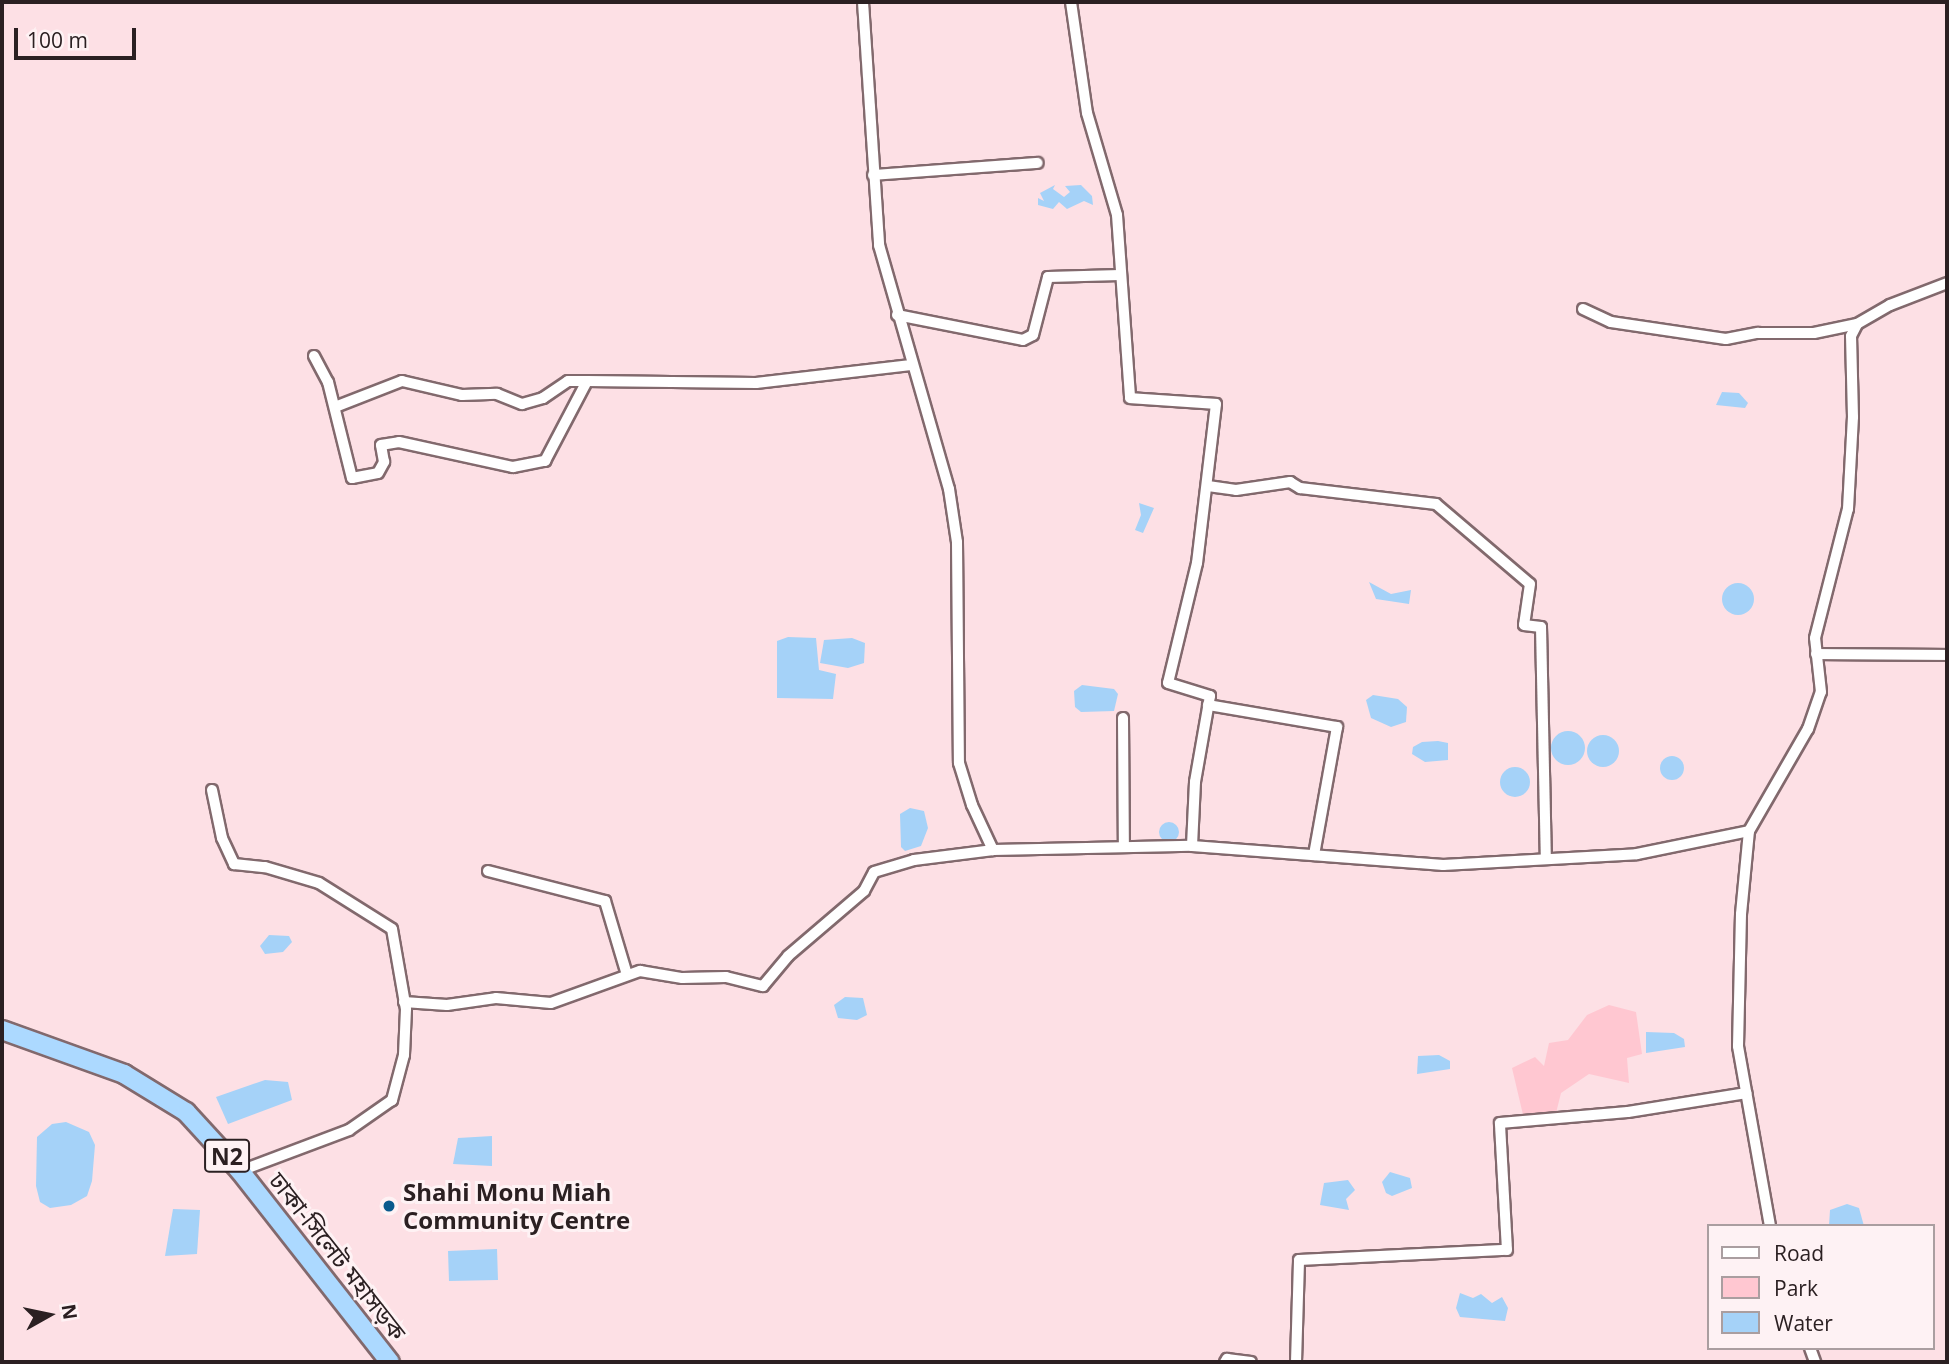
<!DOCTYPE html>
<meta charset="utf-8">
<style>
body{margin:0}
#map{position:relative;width:1949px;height:1364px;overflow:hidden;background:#fde0e5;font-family:"Open Sans","Noto Sans Bengali",sans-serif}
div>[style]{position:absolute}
.green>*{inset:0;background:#ffc7d1}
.water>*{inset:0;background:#a5d2f8}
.round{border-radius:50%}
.roads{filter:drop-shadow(2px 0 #82696d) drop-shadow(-2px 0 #82696d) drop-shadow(0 2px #82696d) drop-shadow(0 -2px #82696d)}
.street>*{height:10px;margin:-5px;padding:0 5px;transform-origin:5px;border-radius:5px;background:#fff}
.highway>*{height:18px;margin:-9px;padding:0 9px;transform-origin:9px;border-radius:9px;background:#acd9ff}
.dots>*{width:19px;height:19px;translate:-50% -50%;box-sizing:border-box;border:4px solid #fef2f4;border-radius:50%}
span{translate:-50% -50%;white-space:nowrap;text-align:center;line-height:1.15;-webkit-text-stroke:6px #fef2f4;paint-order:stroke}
.shield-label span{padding:2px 5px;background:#fef2f4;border:2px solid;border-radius:5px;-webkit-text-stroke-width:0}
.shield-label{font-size:23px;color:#2b2022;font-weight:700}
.poi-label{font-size:24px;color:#2b2022;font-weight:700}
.left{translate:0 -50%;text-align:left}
.street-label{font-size:24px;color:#2b2022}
.frame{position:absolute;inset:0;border:4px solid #2b2022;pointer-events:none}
.legend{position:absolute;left:1707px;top:1224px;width:228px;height:126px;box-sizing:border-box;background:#fef2f4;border:2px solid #aa9ea0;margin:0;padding:9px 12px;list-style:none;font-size:21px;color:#2b2022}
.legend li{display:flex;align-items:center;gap:14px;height:35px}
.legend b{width:35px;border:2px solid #aa9ea0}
.north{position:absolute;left:14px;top:1280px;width:70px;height:70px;-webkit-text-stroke:5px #fef2f4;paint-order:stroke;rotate:81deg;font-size:19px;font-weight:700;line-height:28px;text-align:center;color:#2b2022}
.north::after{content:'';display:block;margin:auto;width:24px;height:32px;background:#2b2022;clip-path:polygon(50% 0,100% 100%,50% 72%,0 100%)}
.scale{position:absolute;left:14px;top:28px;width:122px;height:32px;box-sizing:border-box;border:4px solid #2b2022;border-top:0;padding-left:9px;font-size:21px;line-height:24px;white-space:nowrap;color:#2b2022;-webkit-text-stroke:5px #fef2f4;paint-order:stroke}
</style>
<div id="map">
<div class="green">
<i style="clip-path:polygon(1609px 1005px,1636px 1012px,1642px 1054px,1627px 1058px,1629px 1083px,1589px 1074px,1561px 1093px,1555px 1117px,1524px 1119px,1512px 1068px,1535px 1057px,1544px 1066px,1549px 1043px,1568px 1040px,1587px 1015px)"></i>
</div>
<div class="water">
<i style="clip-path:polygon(1055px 185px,1053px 189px,1064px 197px,1070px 192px,1065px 186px,1081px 185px,1092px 196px,1093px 205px,1084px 201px,1067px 209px,1059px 202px,1053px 209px,1038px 205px,1038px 198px,1044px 201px,1040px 193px)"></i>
<i style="clip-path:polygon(1722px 392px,1739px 393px,1748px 403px,1745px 408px,1716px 405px)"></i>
<i style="clip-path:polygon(1139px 503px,1154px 508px,1143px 533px,1135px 530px,1141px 515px)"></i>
<i style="clip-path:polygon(1369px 582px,1391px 594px,1411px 590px,1409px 604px,1376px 599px)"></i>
<i class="round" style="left:1722px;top:583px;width:32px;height:32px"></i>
<i style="clip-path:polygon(788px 637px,816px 638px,819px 670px,836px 674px,833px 699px,777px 698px,777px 641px)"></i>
<i style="clip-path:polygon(852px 638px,865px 643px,864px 663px,848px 668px,820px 663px,824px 640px)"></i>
<i style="clip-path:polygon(1082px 685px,1114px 689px,1118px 694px,1114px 711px,1081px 712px,1075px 707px,1074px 691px)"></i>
<i style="clip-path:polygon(1373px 695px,1398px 699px,1407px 707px,1406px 722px,1391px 727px,1371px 718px,1366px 700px)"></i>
<i class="round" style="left:1551px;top:731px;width:34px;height:34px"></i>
<i class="round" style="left:1587px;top:735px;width:32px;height:32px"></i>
<i style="clip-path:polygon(1438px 741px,1448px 743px,1448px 760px,1425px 762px,1412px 754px,1413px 747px,1422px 742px)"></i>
<i class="round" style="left:1660px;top:756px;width:24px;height:24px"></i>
<i class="round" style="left:1500px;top:767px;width:30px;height:30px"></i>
<i style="clip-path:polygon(910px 808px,924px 811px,928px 828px,921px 846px,905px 851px,901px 847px,900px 814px)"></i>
<i class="round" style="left:1159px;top:822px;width:20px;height:20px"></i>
<i style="clip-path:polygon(269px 935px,289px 936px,292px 942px,283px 952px,265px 954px,260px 946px)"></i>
<i style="clip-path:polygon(845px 997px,863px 998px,867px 1015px,857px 1020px,838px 1018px,834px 1005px)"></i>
<i style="clip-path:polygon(1646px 1032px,1674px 1033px,1684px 1039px,1685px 1047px,1646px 1053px)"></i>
<i style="clip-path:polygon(1439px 1055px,1450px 1061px,1450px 1069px,1417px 1074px,1418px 1056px)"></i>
<i style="clip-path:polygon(265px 1080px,288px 1082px,292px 1100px,228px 1124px,216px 1097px)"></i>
<i style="clip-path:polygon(66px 1122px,89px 1132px,95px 1145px,92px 1181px,87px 1196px,71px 1205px,50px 1208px,40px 1202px,36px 1186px,37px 1137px,52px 1124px)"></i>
<i style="clip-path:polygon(492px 1136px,492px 1166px,453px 1164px,458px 1138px)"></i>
<i style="clip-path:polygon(1390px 1172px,1410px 1178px,1412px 1188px,1392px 1196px,1386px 1193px,1382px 1182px)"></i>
<i style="clip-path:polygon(1348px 1180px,1355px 1190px,1346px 1199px,1349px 1210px,1320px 1205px,1324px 1183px)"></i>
<i style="clip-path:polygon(1847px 1204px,1859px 1208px,1864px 1226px,1829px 1226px,1830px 1210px)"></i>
<i style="clip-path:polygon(173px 1209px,200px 1210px,197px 1254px,165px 1256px)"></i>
<i style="clip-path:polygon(497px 1249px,498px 1280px,449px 1281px,448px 1251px)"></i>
<i style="clip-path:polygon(1460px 1293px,1473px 1298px,1481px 1294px,1492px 1303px,1502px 1297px,1508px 1308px,1505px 1321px,1460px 1317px,1456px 1308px)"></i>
</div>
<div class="roads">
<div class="street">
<i style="left:863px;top:2px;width:244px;rotate:86.2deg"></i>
<i style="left:879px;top:245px;width:254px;rotate:74deg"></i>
<i style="left:949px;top:489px;width:54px;rotate:81.4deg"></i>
<i style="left:957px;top:542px;width:221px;rotate:89.5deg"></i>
<i style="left:959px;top:763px;width:44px;rotate:72.8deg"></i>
<i style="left:972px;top:805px;width:50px;rotate:65deg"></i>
<i style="left:1071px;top:2px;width:112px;rotate:81.8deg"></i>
<i style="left:1087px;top:113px;width:106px;rotate:73.6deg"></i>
<i style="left:1117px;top:215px;width:183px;rotate:85.9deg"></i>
<i style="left:1130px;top:398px;width:86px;rotate:4deg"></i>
<i style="left:1216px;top:404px;width:160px;rotate:96.8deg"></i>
<i style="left:1197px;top:563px;width:123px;rotate:103.6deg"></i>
<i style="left:1168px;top:683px;width:44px;rotate:17.2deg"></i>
<i style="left:1210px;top:696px;width:87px;rotate:99.9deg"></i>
<i style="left:1195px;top:782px;width:64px;rotate:92.7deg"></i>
<i style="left:873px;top:175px;width:165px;rotate:-4.2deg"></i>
<i style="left:1583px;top:309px;width:31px;rotate:25deg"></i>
<i style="left:1611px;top:322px;width:116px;rotate:8.4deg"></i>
<i style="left:1726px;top:339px;width:33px;rotate:-11deg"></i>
<i style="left:1758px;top:333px;width:56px"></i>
<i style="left:1814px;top:333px;width:44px;rotate:-11.8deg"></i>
<i style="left:897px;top:315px;width:128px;rotate:11.2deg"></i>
<i style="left:1023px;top:340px;width:11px;rotate:-27deg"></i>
<i style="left:1033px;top:335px;width:60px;rotate:-75.5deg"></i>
<i style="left:1048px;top:277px;width:72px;rotate:-1.6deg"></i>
<i style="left:314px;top:356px;width:30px;rotate:62deg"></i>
<i style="left:328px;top:382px;width:99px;rotate:76deg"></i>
<i style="left:352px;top:478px;width:26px;rotate:-11deg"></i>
<i style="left:378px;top:473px;width:13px;rotate:-61deg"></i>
<i style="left:384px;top:462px;width:17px;rotate:-100deg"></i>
<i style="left:381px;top:445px;width:18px;rotate:-9deg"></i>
<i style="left:399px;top:442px;width:117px;rotate:12.4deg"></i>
<i style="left:513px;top:467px;width:33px;rotate:-11deg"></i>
<i style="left:545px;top:461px;width:90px;rotate:-62.3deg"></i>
<i style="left:587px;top:381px;width:169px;rotate:0.7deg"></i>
<i style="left:756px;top:383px;width:156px;rotate:-6.6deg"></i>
<i style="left:335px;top:407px;width:72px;rotate:-21.2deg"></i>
<i style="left:402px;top:381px;width:62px;rotate:13.1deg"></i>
<i style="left:462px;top:395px;width:35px;rotate:-2deg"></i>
<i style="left:497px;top:394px;width:27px;rotate:22deg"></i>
<i style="left:522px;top:404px;width:22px;rotate:-16deg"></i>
<i style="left:543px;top:398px;width:30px;rotate:-34deg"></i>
<i style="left:568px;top:381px;width:19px"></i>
<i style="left:1208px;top:486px;width:28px;rotate:8deg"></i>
<i style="left:1236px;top:490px;width:55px;rotate:-8.4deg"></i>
<i style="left:1290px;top:482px;width:12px;rotate:31deg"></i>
<i style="left:1300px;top:488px;width:137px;rotate:6.7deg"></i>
<i style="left:1436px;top:504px;width:123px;rotate:40.4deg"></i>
<i style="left:1530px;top:584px;width:41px;rotate:98.3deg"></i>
<i style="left:1524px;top:625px;width:17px;rotate:7deg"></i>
<i style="left:1541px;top:627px;width:232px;rotate:88.8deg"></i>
<i style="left:1816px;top:654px;width:131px;rotate:0.4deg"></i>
<i style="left:1208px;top:705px;width:131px;rotate:9.7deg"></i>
<i style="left:1337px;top:727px;width:130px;rotate:100.2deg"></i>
<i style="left:1123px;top:718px;width:129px;rotate:89.6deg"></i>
<i style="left:212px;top:790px;width:49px;rotate:78.2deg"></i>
<i style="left:222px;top:838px;width:29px;rotate:65deg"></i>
<i style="left:234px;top:864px;width:31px;rotate:6deg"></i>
<i style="left:265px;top:867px;width:56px;rotate:16.5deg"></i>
<i style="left:319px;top:883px;width:86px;rotate:32.2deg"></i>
<i style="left:392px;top:929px;width:81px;rotate:80.1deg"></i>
<i style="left:406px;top:1009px;width:46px;rotate:92.5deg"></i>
<i style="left:404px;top:1055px;width:47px;rotate:104.9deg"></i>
<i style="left:392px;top:1100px;width:52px;rotate:145.1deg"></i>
<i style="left:349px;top:1130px;width:116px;rotate:159.4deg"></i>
<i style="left:488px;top:871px;width:121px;rotate:14.4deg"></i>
<i style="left:605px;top:901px;width:77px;rotate:73.4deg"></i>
<i style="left:404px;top:1002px;width:43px;rotate:4deg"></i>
<i style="left:447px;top:1005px;width:49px;rotate:-8.1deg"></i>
<i style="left:496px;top:998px;width:55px;rotate:5.2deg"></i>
<i style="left:551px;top:1003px;width:95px;rotate:-19.8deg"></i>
<i style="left:640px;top:971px;width:43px;rotate:9.5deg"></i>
<i style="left:682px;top:978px;width:44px;rotate:-1.3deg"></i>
<i style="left:726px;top:977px;width:38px;rotate:14deg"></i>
<i style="left:763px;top:986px;width:39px;rotate:-50deg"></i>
<i style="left:788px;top:956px;width:100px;rotate:-40.5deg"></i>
<i style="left:864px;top:891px;width:21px;rotate:-62deg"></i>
<i style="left:874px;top:872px;width:42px;rotate:-16.7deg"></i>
<i style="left:914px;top:860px;width:80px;rotate:-7.2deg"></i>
<i style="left:993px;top:850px;width:199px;rotate:-1.2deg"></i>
<i style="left:1192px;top:846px;width:252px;rotate:4.3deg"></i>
<i style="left:1443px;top:865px;width:194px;rotate:-3.2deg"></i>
<i style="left:1637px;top:854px;width:114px;rotate:-11.6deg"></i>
<i style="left:1770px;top:1226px;width:183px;rotate:-100.1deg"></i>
<i style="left:1738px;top:1046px;width:132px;rotate:-88.7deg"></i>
<i style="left:1741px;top:914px;width:83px;rotate:-84.5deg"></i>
<i style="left:1749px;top:831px;width:118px;rotate:-60deg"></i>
<i style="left:1808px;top:729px;width:39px;rotate:-71deg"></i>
<i style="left:1821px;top:692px;width:54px;rotate:-96.3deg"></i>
<i style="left:1815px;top:638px;width:133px;rotate:-75.7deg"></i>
<i style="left:1848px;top:509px;width:92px;rotate:-86.9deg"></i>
<i style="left:1853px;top:417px;width:81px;rotate:-91.4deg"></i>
<i style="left:1851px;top:336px;width:13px;rotate:-63deg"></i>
<i style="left:1857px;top:324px;width:38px;rotate:-30deg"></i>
<i style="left:1890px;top:305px;width:61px;rotate:-21.1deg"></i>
<i style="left:1810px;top:1348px;width:15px;rotate:70deg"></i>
<i style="left:1225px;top:1362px;width:4px;rotate:-56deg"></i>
<i style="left:1227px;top:1359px;width:24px;rotate:7deg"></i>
<i style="left:1296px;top:1362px;width:102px;rotate:-88.3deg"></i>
<i style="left:1299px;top:1260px;width:208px;rotate:-2.8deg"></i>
<i style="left:1507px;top:1250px;width:127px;rotate:-93.2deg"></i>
<i style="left:1500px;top:1123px;width:128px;rotate:-4.9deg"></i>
<i style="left:1628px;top:1112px;width:120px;rotate:-9.1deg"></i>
</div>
<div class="highway">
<i style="left:2px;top:1030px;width:130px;rotate:19.8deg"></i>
<i style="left:124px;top:1074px;width:73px;rotate:31.5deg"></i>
<i style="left:186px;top:1112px;width:80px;rotate:47.5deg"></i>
<i style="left:240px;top:1171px;width:243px;rotate:51.9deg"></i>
</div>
</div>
<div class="dots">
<i style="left:389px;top:1206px;background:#095a8d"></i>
</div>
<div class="shield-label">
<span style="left:227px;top:1156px">N2</span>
</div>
<div class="poi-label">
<span class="left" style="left:403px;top:1206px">Shahi Monu Miah<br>Community Centre</span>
</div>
<div class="street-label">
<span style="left:338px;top:1256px;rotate:52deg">ঢাকা-সিলেট মহাসড়ক</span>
</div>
<div class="frame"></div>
<ul class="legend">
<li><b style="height:9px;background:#fff"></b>Road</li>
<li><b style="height:19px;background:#ffc7d1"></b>Park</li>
<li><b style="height:19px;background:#a5d2f8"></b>Water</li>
</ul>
<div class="north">N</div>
<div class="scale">100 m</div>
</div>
